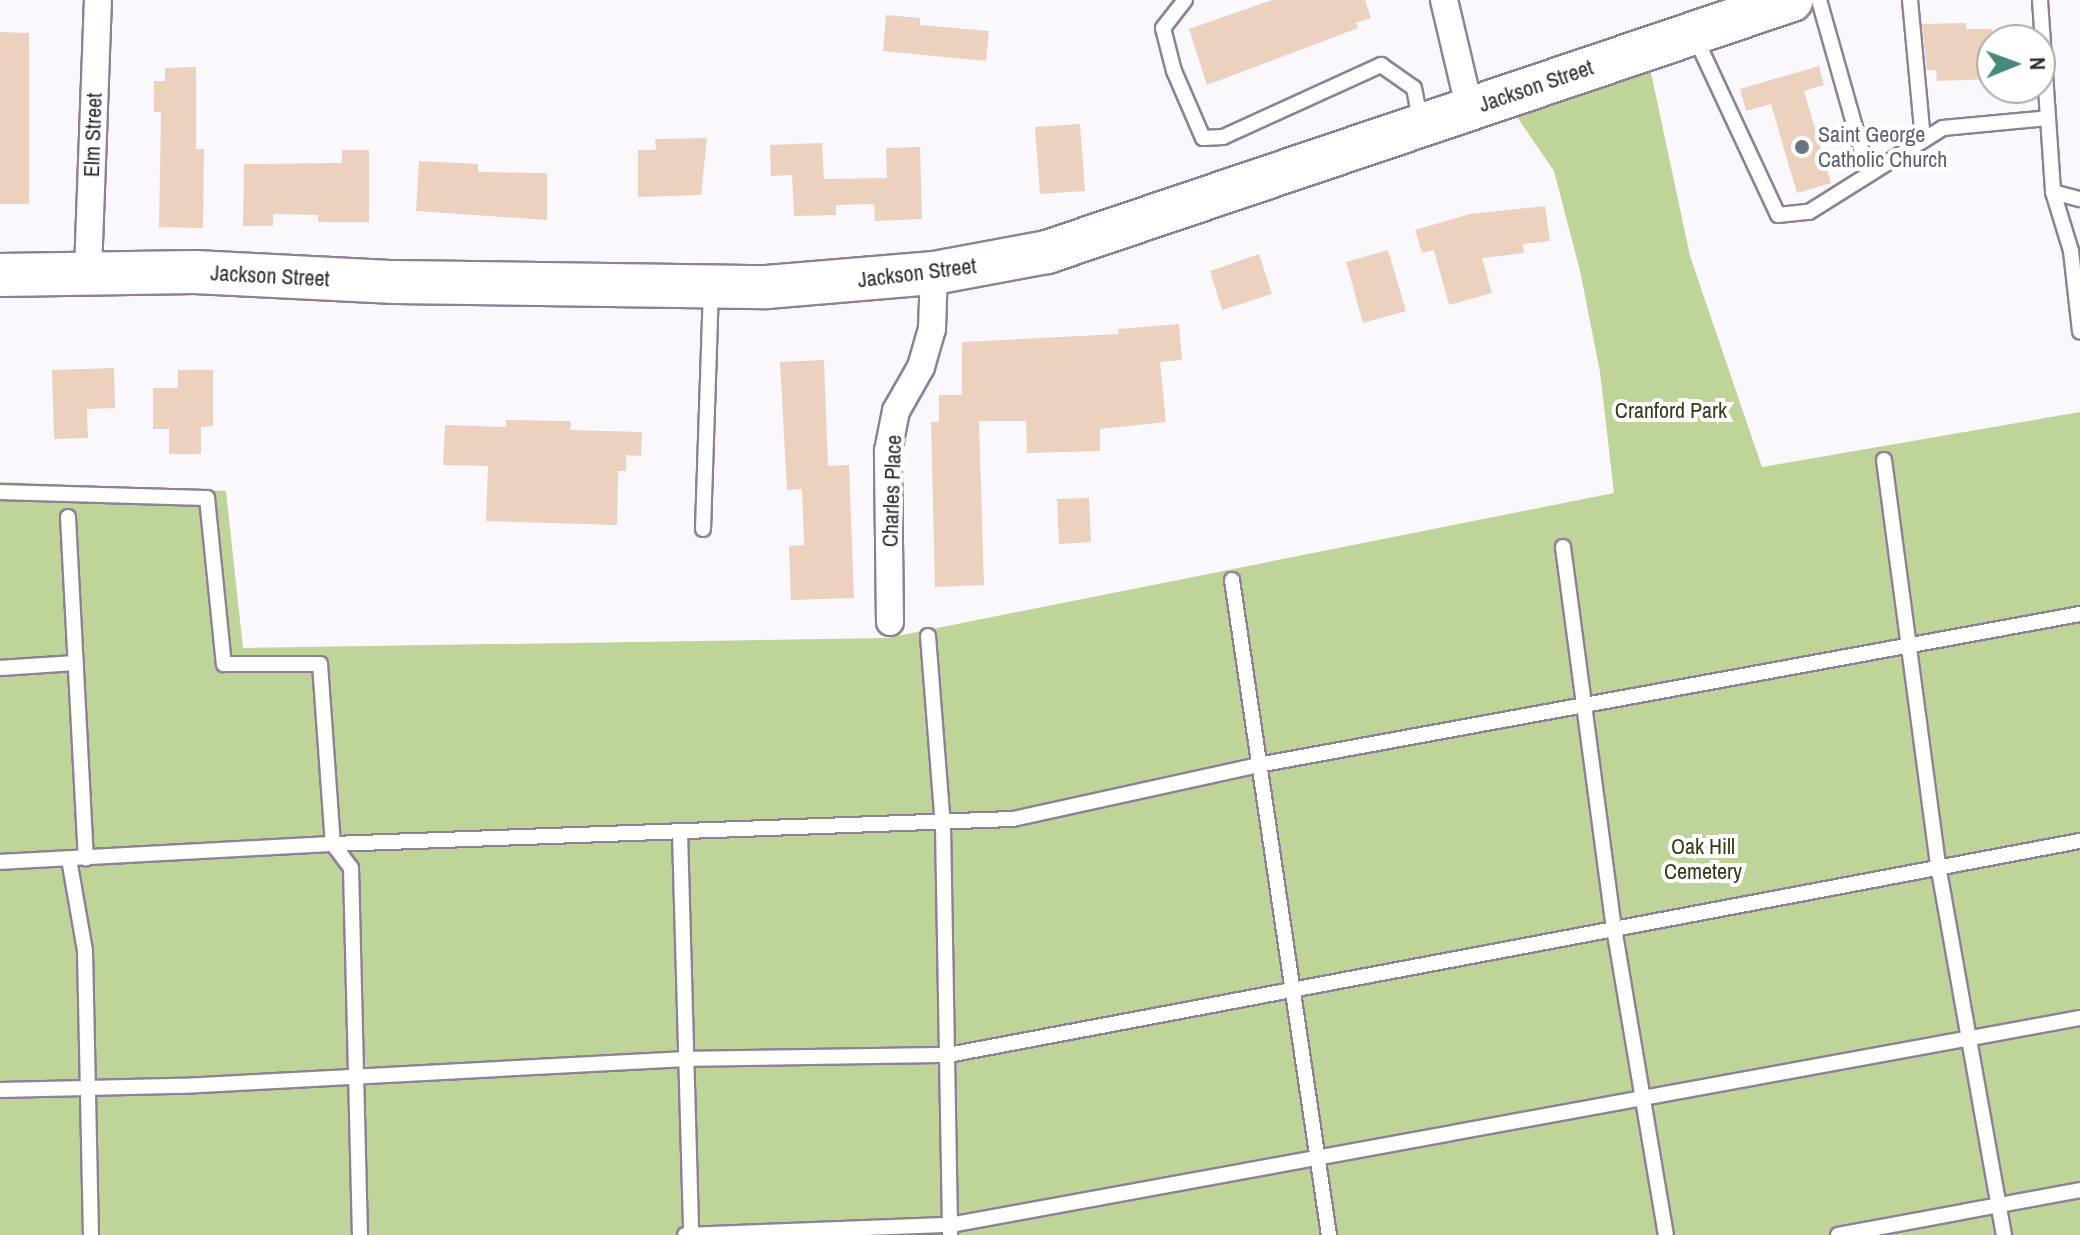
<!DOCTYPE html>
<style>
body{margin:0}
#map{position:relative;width:2080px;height:1235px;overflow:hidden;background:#fbf8fd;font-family:"Archivo Narrow",sans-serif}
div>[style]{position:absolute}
.green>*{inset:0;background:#bfd499}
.building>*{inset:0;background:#ecd1be}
.roads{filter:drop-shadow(2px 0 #8f8098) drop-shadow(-2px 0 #8f8098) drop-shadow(0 2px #8f8098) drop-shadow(0 -2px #8f8098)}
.service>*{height:14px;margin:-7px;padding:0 7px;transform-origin:7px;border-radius:7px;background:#fff}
.minor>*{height:26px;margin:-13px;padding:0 13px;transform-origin:13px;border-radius:13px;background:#fff}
.primary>*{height:42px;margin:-21px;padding:0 21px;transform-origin:21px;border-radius:21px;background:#fff}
.dots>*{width:22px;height:22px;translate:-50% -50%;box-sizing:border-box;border:4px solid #fff;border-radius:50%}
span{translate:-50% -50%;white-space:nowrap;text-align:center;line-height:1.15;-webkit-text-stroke:8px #fff;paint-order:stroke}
.street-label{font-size:22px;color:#312a34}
.worship-label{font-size:22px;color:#5b616d}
.left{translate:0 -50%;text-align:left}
.park-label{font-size:22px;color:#313c15}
.north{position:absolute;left:1976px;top:24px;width:80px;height:80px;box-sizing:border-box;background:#fff;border:2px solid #adaaae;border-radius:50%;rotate:89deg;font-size:22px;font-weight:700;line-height:32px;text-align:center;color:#312a34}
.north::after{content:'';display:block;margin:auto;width:28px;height:36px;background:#45897c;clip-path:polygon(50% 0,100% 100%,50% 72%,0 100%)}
</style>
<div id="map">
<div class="green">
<i style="clip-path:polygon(1650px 68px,1690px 256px,1762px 467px,2080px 412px,2080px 1235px,0 1235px,0 482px,226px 491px,243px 648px,887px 638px,1614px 493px,1600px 372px,1580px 271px,1554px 171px,1517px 117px)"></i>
</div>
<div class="building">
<i style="clip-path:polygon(1272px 0,1365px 0,1371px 18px,1356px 23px,1358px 28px,1207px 85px,1189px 29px)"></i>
<i style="clip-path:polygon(886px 15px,920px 18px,920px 25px,989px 31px,986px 61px,883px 51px)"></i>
<i style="clip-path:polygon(1966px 23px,1966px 29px,1992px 29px,1992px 79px,1937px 81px,1936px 70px,1927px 70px,1922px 24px)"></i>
<i style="clip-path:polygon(0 32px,29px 33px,29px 204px,0 204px)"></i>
<i style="clip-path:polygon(1819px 66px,1824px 85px,1804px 91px,1831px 183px,1797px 193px,1771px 104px,1746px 111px,1740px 89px)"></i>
<i style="clip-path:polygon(196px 67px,196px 149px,204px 149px,203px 228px,159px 227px,161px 112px,154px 112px,154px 81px,165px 81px,165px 68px)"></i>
<i style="clip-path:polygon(1080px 124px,1085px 191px,1040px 194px,1035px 127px)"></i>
<i style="clip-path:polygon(707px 138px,701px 195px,638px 197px,638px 150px,656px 150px,655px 139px)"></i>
<i style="clip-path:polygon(822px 143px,824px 179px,887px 178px,886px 148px,920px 147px,922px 219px,875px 221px,874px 204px,836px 205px,836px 215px,794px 216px,792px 175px,771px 176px,770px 145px)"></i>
<i style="clip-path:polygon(342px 150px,369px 150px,369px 222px,318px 222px,318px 215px,273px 214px,273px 226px,243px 226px,244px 164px,342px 163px)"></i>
<i style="clip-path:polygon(419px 161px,478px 164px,478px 172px,547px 173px,547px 220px,416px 211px)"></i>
<i style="clip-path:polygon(1545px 206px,1550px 241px,1523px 244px,1524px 253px,1482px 258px,1492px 293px,1449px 305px,1434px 250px,1422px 253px,1415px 230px,1470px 214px)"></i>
<i style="clip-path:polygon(1388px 250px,1406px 311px,1363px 323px,1346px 262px)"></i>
<i style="clip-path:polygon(1259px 254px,1272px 294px,1222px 310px,1210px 271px)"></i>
<i style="clip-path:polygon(1179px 324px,1182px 360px,1160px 362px,1166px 422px,1100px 429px,1100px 451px,1027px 453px,1026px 421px,979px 421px,984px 585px,935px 587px,931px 422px,939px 422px,939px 395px,962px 395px,962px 342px,1119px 334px,1118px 329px)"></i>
<i style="clip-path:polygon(824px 360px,828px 466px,849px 465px,854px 598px,791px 600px,789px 546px,804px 545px,802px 489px,787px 490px,780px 362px)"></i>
<i style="clip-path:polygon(114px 368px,115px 408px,87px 409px,88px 438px,54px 439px,52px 370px)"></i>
<i style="clip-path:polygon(178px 370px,213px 370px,213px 426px,201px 427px,201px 454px,169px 454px,169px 429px,153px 429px,153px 388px,178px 388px)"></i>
<i style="clip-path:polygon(506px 420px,571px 421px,570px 430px,642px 432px,641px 456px,626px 455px,626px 471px,618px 471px,617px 525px,486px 521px,488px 466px,443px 465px,445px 425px,506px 427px)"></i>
<i style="clip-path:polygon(1089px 498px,1091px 542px,1059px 544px,1057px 499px)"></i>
</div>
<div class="roads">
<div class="service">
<i style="left:1185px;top:0;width:36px;rotate:128deg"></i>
<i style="left:1163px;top:28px;width:44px;rotate:75.7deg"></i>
<i style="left:1174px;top:71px;width:73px;rotate:66.6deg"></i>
<i style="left:1203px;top:138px;width:20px;rotate:-3deg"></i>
<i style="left:1223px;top:137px;width:174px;rotate:-24.5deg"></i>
<i style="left:1381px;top:65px;width:40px;rotate:34.9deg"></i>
<i style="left:1414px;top:88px;width:36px;rotate:79deg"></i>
<i style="left:1819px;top:0;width:180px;rotate:74.2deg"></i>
<i style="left:1910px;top:0;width:141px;rotate:84.7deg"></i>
<i style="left:2040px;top:0;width:192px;rotate:86.1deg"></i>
<i style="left:2053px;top:192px;width:62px;rotate:73deg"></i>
<i style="left:2071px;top:251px;width:81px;rotate:83.6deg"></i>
<i style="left:1695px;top:37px;width:196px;rotate:65deg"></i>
<i style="left:1778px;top:215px;width:31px;rotate:-6deg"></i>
<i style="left:1809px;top:212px;width:158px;rotate:-32.1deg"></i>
<i style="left:1943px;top:128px;width:105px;rotate:-5.4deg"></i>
<i style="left:2053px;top:192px;width:28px;rotate:15deg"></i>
<i style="left:1884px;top:460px;width:409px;rotate:82.4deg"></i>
<i style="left:1938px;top:865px;width:376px;rotate:79.9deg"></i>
<i style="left:0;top:492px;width:207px;rotate:1.7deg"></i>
<i style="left:207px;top:498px;width:167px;rotate:84.2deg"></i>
<i style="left:224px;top:664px;width:96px"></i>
<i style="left:320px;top:664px;width:180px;rotate:85.9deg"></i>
<i style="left:333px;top:844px;width:30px;rotate:53deg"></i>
<i style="left:351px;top:868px;width:367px;rotate:88.6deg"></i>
<i style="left:68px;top:517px;width:342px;rotate:87deg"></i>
<i style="left:703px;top:529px;width:238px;rotate:-88.1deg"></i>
<i style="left:1563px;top:547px;width:384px;rotate:82.4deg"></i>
<i style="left:1614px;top:928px;width:311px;rotate:80.4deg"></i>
<i style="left:1232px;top:580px;width:662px;rotate:81.58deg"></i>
<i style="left:928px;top:636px;width:191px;rotate:85.5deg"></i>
<i style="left:943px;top:826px;width:409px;rotate:89deg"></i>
<i style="left:0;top:668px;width:76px;rotate:-3.8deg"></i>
<i style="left:680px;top:833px;width:402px;rotate:88.4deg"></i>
<i style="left:69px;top:859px;width:93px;rotate:80.1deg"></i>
<i style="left:85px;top:951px;width:284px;rotate:88.8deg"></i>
<i style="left:0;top:862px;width:333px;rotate:-3.1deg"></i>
<i style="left:333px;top:844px;width:680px;rotate:-2.11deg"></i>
<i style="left:1013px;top:819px;width:251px;rotate:-12.4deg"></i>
<i style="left:1258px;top:765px;width:836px;rotate:-10.41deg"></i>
<i style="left:0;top:1090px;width:182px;rotate:-1.3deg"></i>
<i style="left:182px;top:1086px;width:505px;rotate:-3.07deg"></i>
<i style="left:686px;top:1059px;width:262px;rotate:-0.9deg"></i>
<i style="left:948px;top:1055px;width:1152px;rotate:-10.71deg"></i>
<i style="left:685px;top:1235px;width:265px;rotate:-2.2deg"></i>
<i style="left:950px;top:1225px;width:1149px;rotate:-10.38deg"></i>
<i style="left:1838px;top:1235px;width:246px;rotate:-10.5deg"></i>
</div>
<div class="minor">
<i style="left:1444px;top:0;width:113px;rotate:76.7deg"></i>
<i style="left:88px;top:271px;width:271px;rotate:-87.9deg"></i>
<i style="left:890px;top:622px;width:171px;rotate:-90.7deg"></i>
<i style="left:888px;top:451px;width:41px;rotate:-78.7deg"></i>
<i style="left:896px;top:411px;width:51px;rotate:-60.4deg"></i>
<i style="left:921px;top:367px;width:40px;rotate:-74deg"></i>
<i style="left:932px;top:329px;width:56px;rotate:-88deg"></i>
</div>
<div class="primary">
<i style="left:0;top:275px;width:195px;rotate:-0.9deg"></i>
<i style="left:195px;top:272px;width:200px;rotate:2.9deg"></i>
<i style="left:395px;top:282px;width:372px;rotate:0.8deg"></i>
<i style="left:767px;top:287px;width:168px;rotate:-4.8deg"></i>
<i style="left:934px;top:273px;width:115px;rotate:-10.5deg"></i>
<i style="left:1047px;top:252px;width:786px;rotate:-18.69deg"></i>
</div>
</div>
<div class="dots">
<i style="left:1802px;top:147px;background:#6b7280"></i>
</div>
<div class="street-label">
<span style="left:1536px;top:86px;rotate:-19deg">Jackson Street</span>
<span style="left:93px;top:135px;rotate:-88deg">Elm Street</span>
<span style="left:917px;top:273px;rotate:-7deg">Jackson Street</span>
<span style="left:270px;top:276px;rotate:3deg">Jackson Street</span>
<span style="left:892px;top:491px;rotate:-88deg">Charles Place</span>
</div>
<div class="worship-label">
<span class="left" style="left:1818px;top:147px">Saint George<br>Catholic Church</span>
</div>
<div class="park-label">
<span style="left:1671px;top:411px">Cranford Park</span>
<span style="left:1703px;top:859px">Oak Hill<br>Cemetery</span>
</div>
<div class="north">N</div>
</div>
